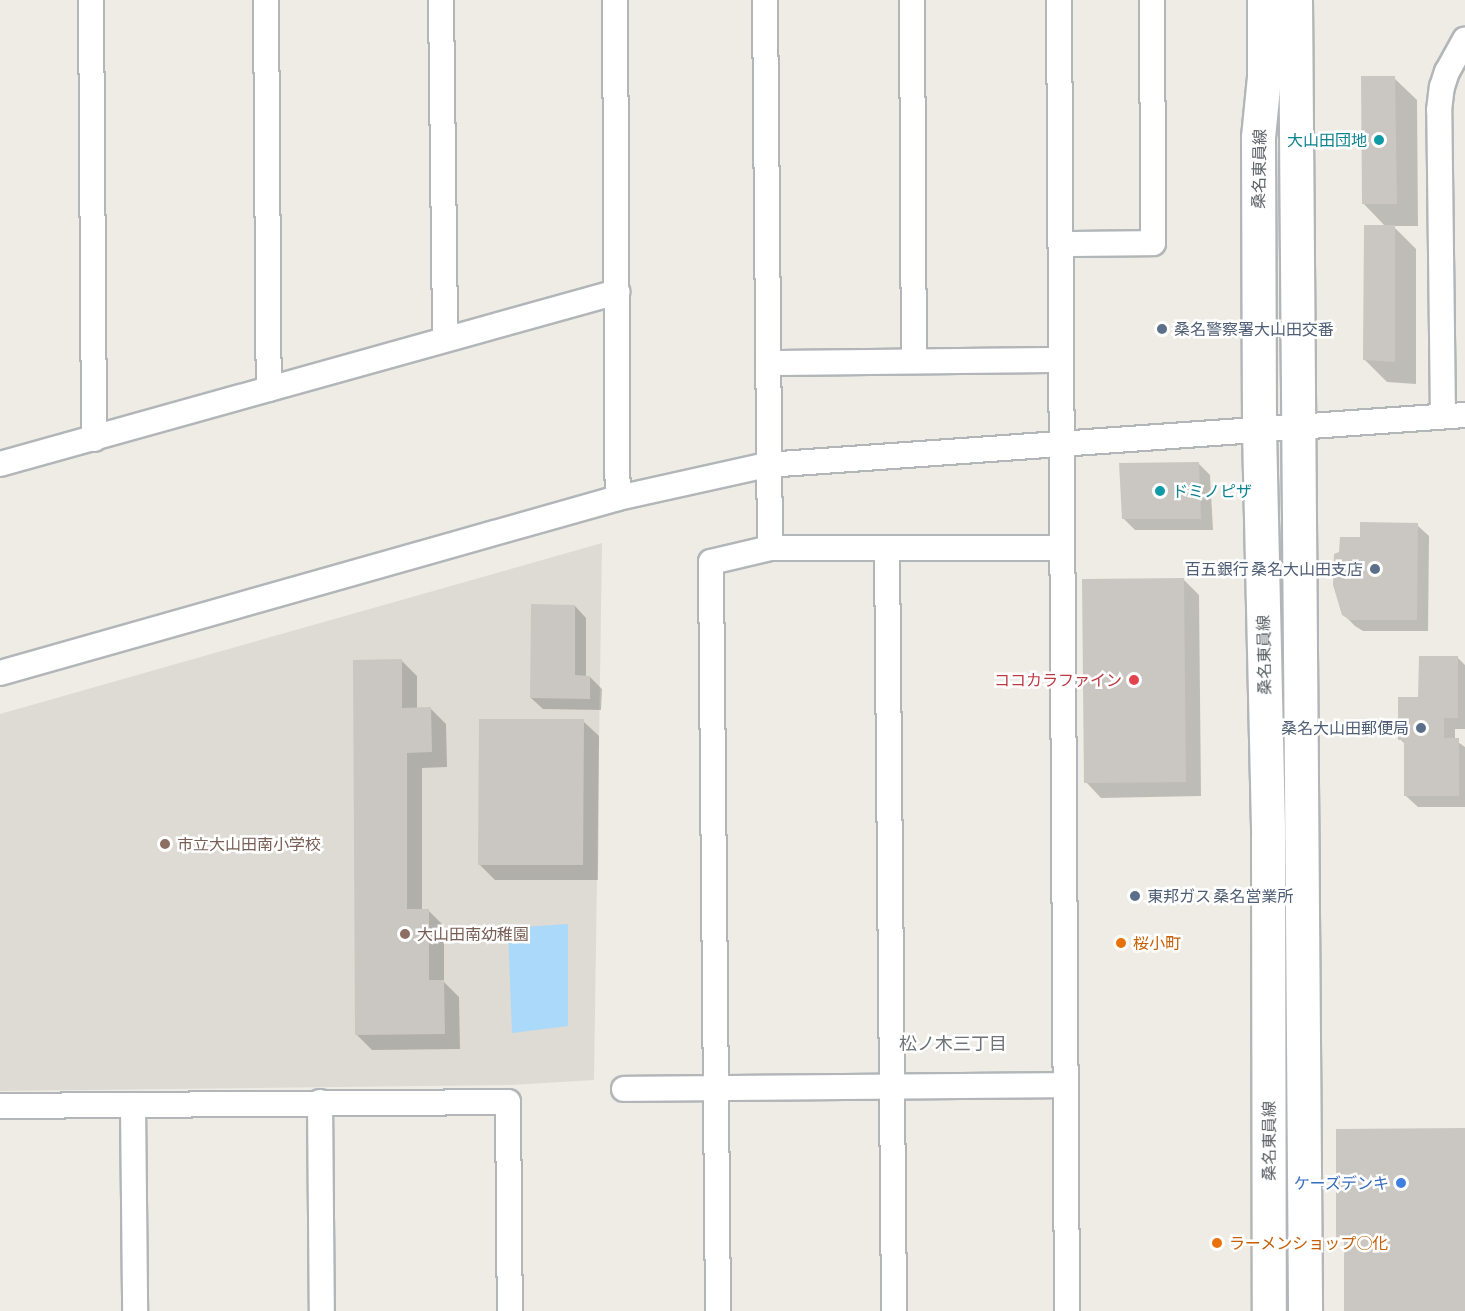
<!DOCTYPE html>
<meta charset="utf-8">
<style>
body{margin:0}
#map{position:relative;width:1465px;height:1311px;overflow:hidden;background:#eeece5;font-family:"Asap Condensed","Noto Sans JP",sans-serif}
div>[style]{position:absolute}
.education>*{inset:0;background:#dedbd4}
.water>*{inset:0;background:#aad9f9}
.shadow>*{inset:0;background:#0003}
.building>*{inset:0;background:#cac7c2}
.roads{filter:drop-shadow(2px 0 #b3b6b9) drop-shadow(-2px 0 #b3b6b9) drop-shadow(0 2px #b3b6b9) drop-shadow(0 -2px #b3b6b9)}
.street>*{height:24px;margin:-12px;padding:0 12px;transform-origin:12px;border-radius:12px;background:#fff}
.secondary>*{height:33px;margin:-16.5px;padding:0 16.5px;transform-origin:16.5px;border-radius:16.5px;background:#fff}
.dots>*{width:16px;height:16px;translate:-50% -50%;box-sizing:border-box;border:3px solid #fff;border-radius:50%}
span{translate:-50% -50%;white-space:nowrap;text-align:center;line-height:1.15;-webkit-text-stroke:5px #fff;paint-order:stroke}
.culture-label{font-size:16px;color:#0d838f}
.right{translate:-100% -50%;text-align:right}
.left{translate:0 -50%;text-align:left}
.street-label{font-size:16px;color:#5d6165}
.service-label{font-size:16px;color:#4e5e75}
.health-label{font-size:16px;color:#be3a42}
.education-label{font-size:16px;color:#785e54}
.food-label{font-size:16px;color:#c56008}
.shop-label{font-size:16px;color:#366cbe}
.neighbourhood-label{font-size:18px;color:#6e7377}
</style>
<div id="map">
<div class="education">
<i style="clip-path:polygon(602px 543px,594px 1080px,511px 1085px,0 1091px,0 714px)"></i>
</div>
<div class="water">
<i style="clip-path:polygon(568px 924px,568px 1026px,512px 1033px,508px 928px)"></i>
</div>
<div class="shadow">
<i style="clip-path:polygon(1394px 78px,1417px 100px,1418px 226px,1393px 226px,1416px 249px,1416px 384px,1387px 382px,1365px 360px,1386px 227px,1363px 203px)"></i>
<i style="clip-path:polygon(1199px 464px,1210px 475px,1213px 530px,1135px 530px,1123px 518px)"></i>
<i style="clip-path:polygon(1417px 525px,1429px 536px,1428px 631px,1363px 631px,1355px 626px,1343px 614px,1361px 538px)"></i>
<i style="clip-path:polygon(1183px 579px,1199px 595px,1201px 796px,1101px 798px,1086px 782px)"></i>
<i style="clip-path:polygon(575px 606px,586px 618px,586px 677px,590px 677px,602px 689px,601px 710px,543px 709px,531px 698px)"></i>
<i style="clip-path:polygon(1458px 658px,1465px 665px,1465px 729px,1455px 729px,1455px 740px,1465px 747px,1465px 807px,1418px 807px,1406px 796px,1406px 745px,1400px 739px,1420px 698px)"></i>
<i style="clip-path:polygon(402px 661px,417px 676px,417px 709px,431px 709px,446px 724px,447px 767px,422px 768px,422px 911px,429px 911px,444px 926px,444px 982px,459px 997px,460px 1049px,372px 1050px,356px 1034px)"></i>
<i style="clip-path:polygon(583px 721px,599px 736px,598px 880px,495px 880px,479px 864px)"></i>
</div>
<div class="building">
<i style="clip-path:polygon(1361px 76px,1395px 76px,1397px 204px,1362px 204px)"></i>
<i style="clip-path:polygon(1364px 225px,1395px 225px,1395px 362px,1363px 360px)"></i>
<i style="clip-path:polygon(1199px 462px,1201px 519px,1122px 519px,1119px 463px)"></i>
<i style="clip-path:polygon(1360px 522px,1418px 523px,1417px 620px,1350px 620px,1342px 615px,1333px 585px,1334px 554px,1339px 552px,1340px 537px,1360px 537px)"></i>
<i style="clip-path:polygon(1184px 578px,1186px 782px,1084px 783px,1082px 579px)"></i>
<i style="clip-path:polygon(531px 604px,575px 605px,575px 675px,590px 676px,590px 699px,530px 698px)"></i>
<i style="clip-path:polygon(1419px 656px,1458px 656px,1458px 718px,1444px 718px,1444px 738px,1459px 738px,1459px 796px,1404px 796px,1404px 740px,1398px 740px,1398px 697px,1418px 697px)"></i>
<i style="clip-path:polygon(402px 659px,402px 708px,431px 707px,432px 752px,407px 753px,407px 909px,429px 909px,429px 980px,444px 980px,445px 1034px,355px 1035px,353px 660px)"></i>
<i style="clip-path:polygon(479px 719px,584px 719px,583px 865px,478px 865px)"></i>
<i style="clip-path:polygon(1465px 1128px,1465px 1311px,1344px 1311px,1344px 1237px,1336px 1237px,1336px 1129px)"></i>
</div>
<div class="roads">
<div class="street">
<i style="left:91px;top:0;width:439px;rotate:89.6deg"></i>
<i style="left:266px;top:0;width:389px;rotate:89.6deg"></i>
<i style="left:441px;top:0;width:339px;rotate:89.3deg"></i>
<i style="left:615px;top:0;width:498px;rotate:89.7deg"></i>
<i style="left:765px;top:0;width:548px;rotate:89.48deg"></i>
<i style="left:912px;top:0;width:361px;rotate:89.7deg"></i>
<i style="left:1059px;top:0;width:1311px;rotate:89.65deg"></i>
<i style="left:1061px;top:244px;width:92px;rotate:-0.6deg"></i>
<i style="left:1153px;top:243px;width:243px;rotate:-90.2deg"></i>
<i style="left:768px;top:363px;width:293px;rotate:-0.6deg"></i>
<i style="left:1443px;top:416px;width:306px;rotate:-90.7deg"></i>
<i style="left:1439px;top:110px;width:23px;rotate:-83deg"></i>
<i style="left:1442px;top:87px;width:16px;rotate:-72deg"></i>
<i style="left:1447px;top:72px;width:37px;rotate:-61deg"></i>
<i style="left:0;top:464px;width:641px;rotate:-15.58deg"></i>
<i style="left:887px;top:549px;width:762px;rotate:89.47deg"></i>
<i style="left:0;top:673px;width:642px;rotate:-15.81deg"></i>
<i style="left:618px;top:498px;width:153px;rotate:-12.5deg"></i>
<i style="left:767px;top:465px;width:700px;rotate:-4.1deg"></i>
<i style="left:624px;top:1089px;width:441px;rotate:-0.5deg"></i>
<i style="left:320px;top:1102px;width:209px;rotate:89.5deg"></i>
<i style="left:133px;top:1105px;width:206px;rotate:89.4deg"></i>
<i style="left:0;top:1106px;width:508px;rotate:-0.45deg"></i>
<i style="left:508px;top:1102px;width:209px;rotate:89.5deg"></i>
<i style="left:718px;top:1311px;width:749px;rotate:-90.54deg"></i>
<i style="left:711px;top:562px;width:61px;rotate:-13.3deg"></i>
<i style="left:770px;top:548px;width:292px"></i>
</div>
<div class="secondary">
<i style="left:1264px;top:0;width:77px;rotate:90deg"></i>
<i style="left:1264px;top:77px;width:60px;rotate:95.7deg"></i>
<i style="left:1258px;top:137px;width:293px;rotate:89.8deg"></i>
<i style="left:1259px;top:430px;width:407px;rotate:88.7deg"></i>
<i style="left:1268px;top:837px;width:474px;rotate:89.9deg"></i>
<i style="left:1295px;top:0;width:1311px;rotate:89.56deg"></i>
</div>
</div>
<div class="dots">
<i style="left:1379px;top:140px;background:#0f9aa8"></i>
<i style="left:1162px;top:329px;background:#5c6f8a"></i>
<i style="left:1160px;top:491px;background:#0f9aa8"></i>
<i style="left:1375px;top:569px;background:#5c6f8a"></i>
<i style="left:1134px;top:680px;background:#e0444e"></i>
<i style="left:1421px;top:728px;background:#5c6f8a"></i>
<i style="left:165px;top:844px;background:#8d6e63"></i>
<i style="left:1135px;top:896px;background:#5c6f8a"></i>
<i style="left:405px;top:934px;background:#8d6e63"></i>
<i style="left:1121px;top:943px;background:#e8710a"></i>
<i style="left:1401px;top:1183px;background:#3f7fe0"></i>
<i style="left:1217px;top:1243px;background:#e8710a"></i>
</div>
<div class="culture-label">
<span class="right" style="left:1367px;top:140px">大山田団地</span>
<span class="left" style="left:1172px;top:491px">ドミノピザ</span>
</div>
<div class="street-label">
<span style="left:1259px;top:169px;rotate:-89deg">桑名東員線</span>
<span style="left:1264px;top:655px;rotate:-91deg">桑名東員線</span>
<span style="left:1269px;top:1141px;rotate:-90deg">桑名東員線</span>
</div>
<div class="service-label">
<span class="left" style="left:1174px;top:329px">桑名警察署大山田交番</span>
<span class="right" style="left:1363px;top:569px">百五銀行 桑名大山田支店</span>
<span class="right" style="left:1409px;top:728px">桑名大山田郵便局</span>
<span class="left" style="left:1147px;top:896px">東邦ガス 桑名営業所</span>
</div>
<div class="health-label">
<span class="right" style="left:1122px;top:680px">ココカラファイン</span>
</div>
<div class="education-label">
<span class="left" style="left:177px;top:844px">市立大山田南小学校</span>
<span class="left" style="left:417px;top:934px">大山田南幼稚園</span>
</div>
<div class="food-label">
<span class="left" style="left:1133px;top:943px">桜小町</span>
<span class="left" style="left:1229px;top:1243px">ラーメンショップ○化</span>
</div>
<div class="shop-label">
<span class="right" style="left:1389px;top:1183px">ケーズデンキ</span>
</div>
<div class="neighbourhood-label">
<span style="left:953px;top:1044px">松ノ木三丁目</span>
</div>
</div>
